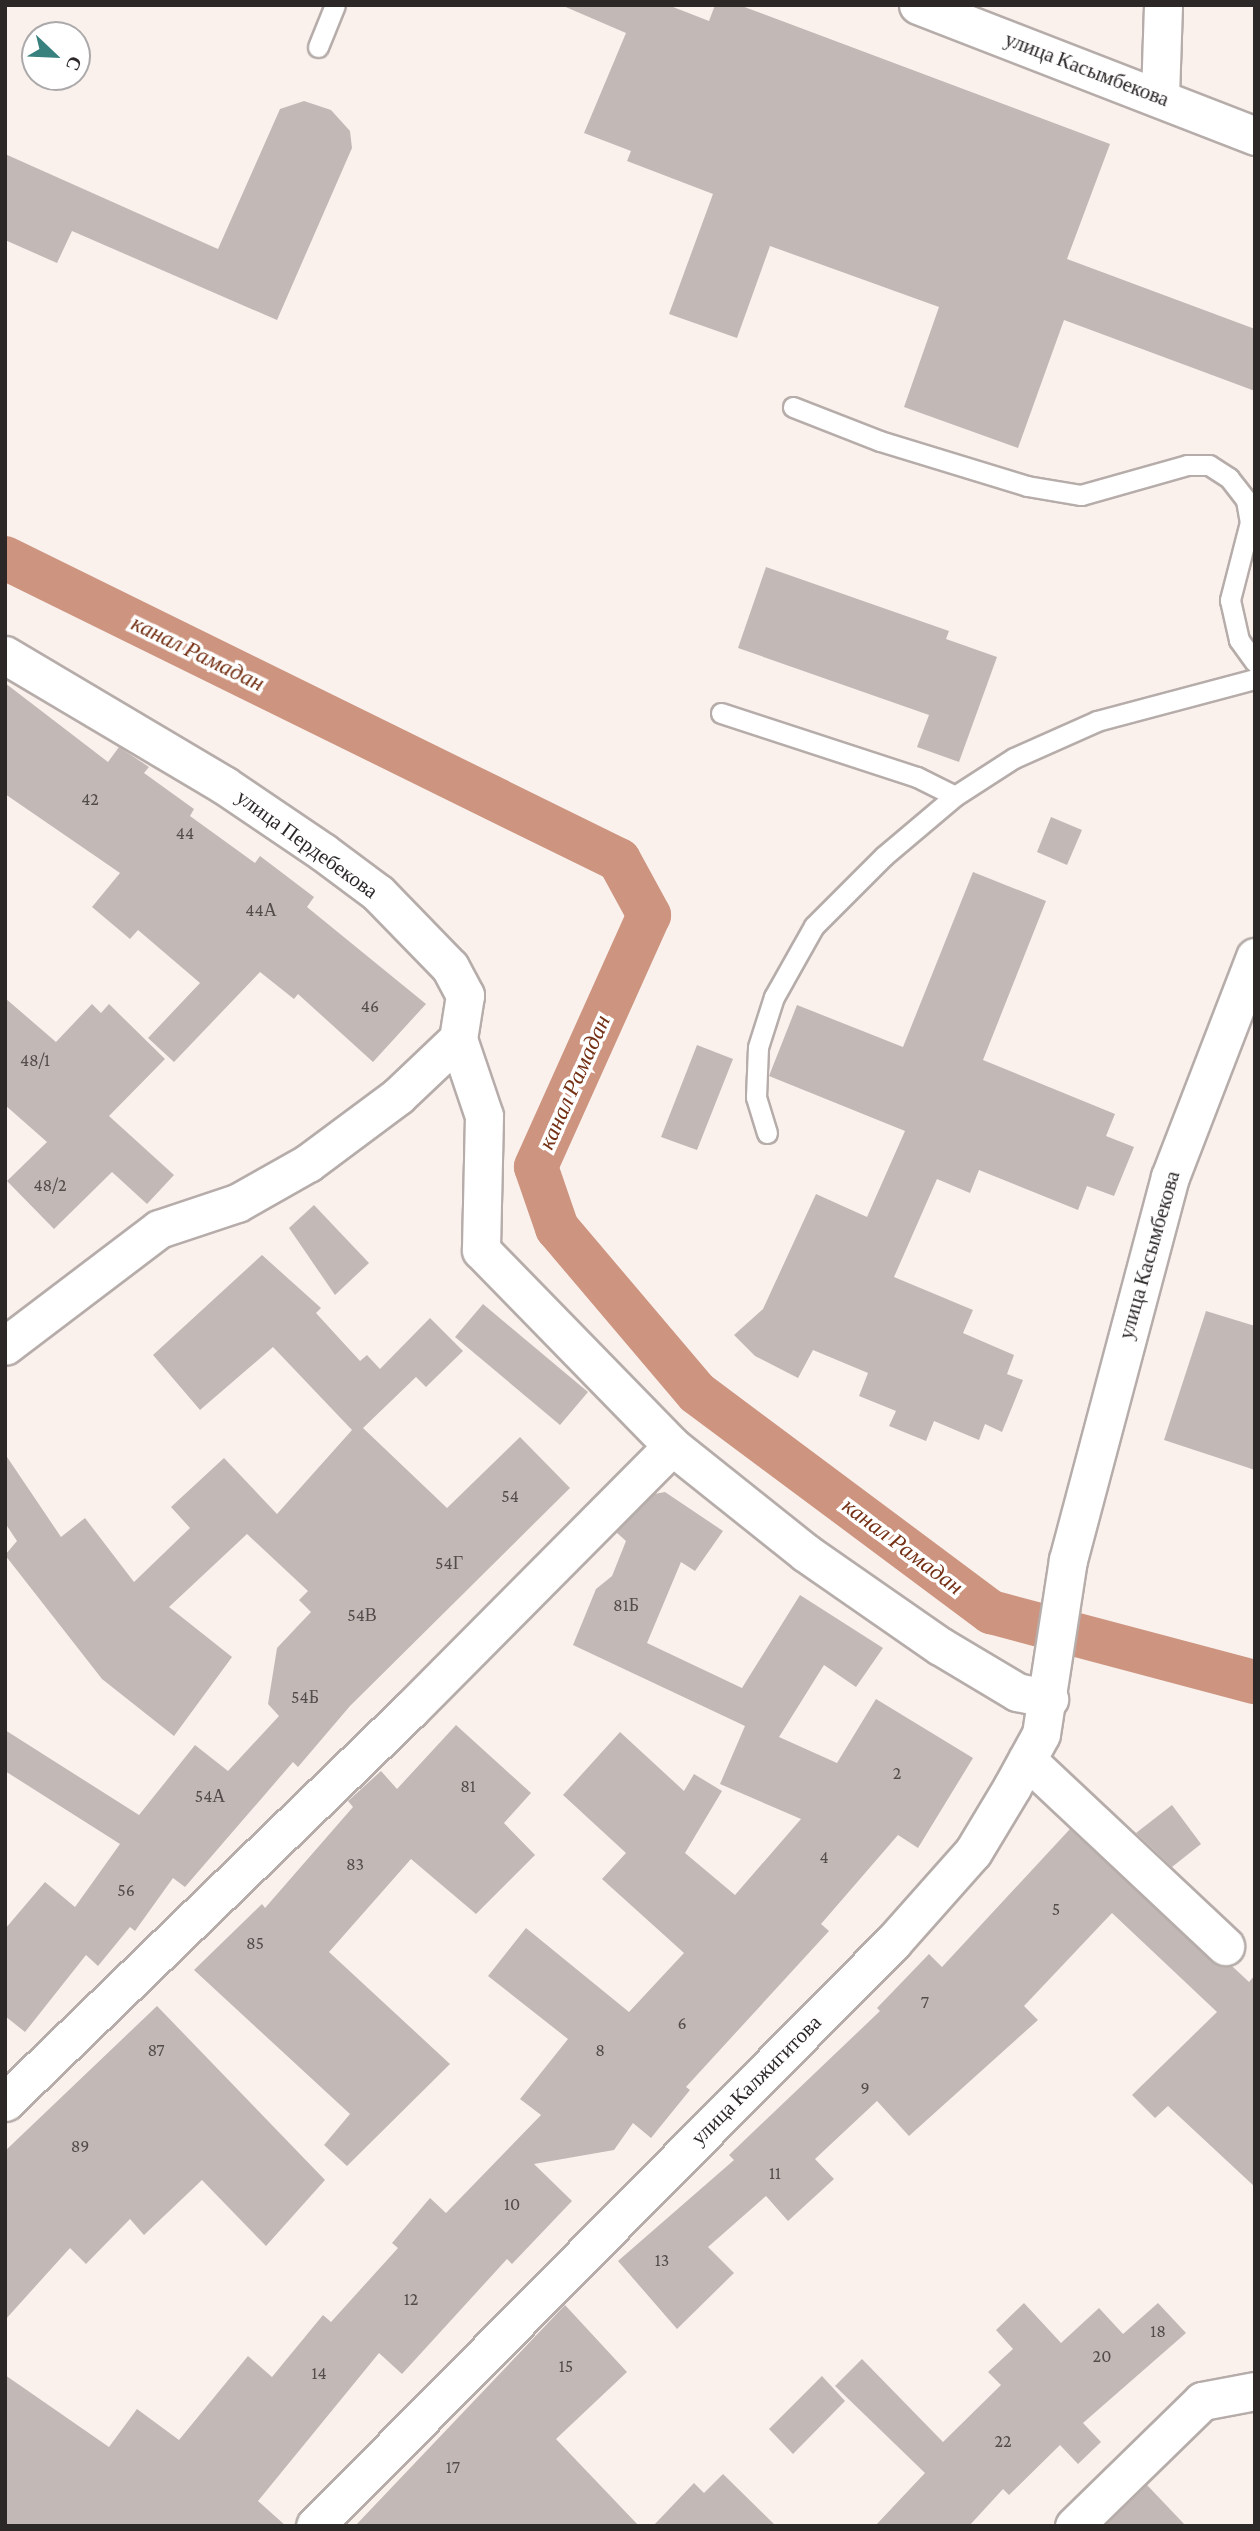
<!DOCTYPE html>
<meta charset="utf-8">
<style>
body{margin:0}
#map{position:relative;width:1260px;height:2531px;overflow:hidden;background:#faf1ed;font-family:"Crimson Pro",serif}
div>[style]{position:absolute}
.canal>*{height:44px;margin:-22px;padding:0 22px;transform-origin:22px;border-radius:22px;background:#cd9580}
.building>*{inset:0;background:#c2b9b6}
.roads{filter:drop-shadow(2px 0 #b6adaa) drop-shadow(-2px 0 #b6adaa) drop-shadow(0 2px #b6adaa) drop-shadow(0 -2px #b6adaa)}
.lane>*{height:19px;margin:-9.5px;padding:0 9.5px;transform-origin:9.5px;border-radius:9.5px;background:#fff}
.street>*{height:37px;margin:-18.5px;padding:0 18.5px;transform-origin:18.5px;border-radius:18.5px;background:#fff}
span{translate:-50% -50%;white-space:nowrap;text-align:center;line-height:1.15;-webkit-text-stroke:7px #fff;paint-order:stroke}
.number-label{font-size:18px;color:#524c4b}
.number-label span{-webkit-text-stroke-width:0}
.street-label{font-size:21px;color:#2c2827}
.water-label{font-size:23px;color:#753115;font-style:italic}
.frame{position:absolute;inset:0;border:7px solid #2c2827;pointer-events:none}
.north{position:absolute;left:21px;top:21px;width:70px;height:70px;box-sizing:border-box;background:#fff;border:2px solid #aba9a9;border-radius:50%;rotate:113deg;font-size:19px;font-weight:700;line-height:28px;text-align:center;color:#2c2827}
.north::after{content:'';display:block;margin:auto;width:24px;height:32px;background:#39817e;clip-path:polygon(50% 0,100% 100%,50% 72%,0 100%)}
</style>
<div id="map">
<div class="canal">
<i style="left:5px;top:558px;width:684px;rotate:26.19deg"></i>
<i style="left:619px;top:860px;width:63px;rotate:61.4deg"></i>
<i style="left:649px;top:915px;width:276px;rotate:114.2deg"></i>
<i style="left:536px;top:1167px;width:65px;rotate:71deg"></i>
<i style="left:557px;top:1228px;width:216px;rotate:49.7deg"></i>
<i style="left:697px;top:1393px;width:367px;rotate:36.7deg"></i>
<i style="left:991px;top:1612px;width:273px;rotate:14.9deg"></i>
</div>
<div class="building">
<i style="clip-path:polygon(561px 5px,668px 5px,709px 21px,715px 5px,739px 5px,1110px 144px,1067px 259px,1255px 329px,1255px 391px,1064px 320px,1018px 448px,904px 407px,939px 307px,770px 246px,737px 338px,669px 314px,713px 194px,627px 161px,631px 151px,584px 133px,626px 33px)"></i>
<i style="clip-path:polygon(304px 101px,331px 110px,350px 131px,352px 148px,277px 320px,72px 231px,57px 263px,5px 240px,5px 154px,218px 249px,280px 109px)"></i>
<i style="clip-path:polygon(766px 567px,949px 631px,946px 639px,997px 657px,959px 762px,917px 747px,929px 715px,738px 648px)"></i>
<i style="clip-path:polygon(5px 683px,108px 762px,119px 747px,149px 767px,144px 773px,194px 809px,190px 816px,255px 863px,260px 856px,314px 897px,307px 907px,426px 1004px,373px 1062px,298px 994px,294px 999px,260px 972px,174px 1062px,148px 1038px,200px 983px,138px 930px,130px 939px,92px 907px,120px 873px,5px 794px)"></i>
<i style="clip-path:polygon(1051px 817px,1082px 830px,1067px 865px,1037px 852px)"></i>
<i style="clip-path:polygon(973px 872px,1046px 901px,983px 1060px,1115px 1114px,1106px 1136px,1134px 1147px,1114px 1196px,1087px 1186px,1078px 1210px,979px 1170px,970px 1193px,937px 1179px,894px 1277px,973px 1310px,963px 1333px,1014px 1355px,1007px 1374px,1023px 1380px,1002px 1432px,985px 1424px,979px 1440px,934px 1421px,926px 1441px,889px 1426px,896px 1411px,859px 1396px,868px 1373px,813px 1350px,798px 1378px,755px 1356px,734px 1335px,763px 1309px,816px 1194px,867px 1217px,905px 1131px,769px 1076px,797px 1005px,903px 1047px)"></i>
<i style="clip-path:polygon(5px 998px,56px 1042px,92px 1004px,101px 1013px,109px 1004px,165px 1059px,109px 1116px,174px 1175px,147px 1204px,112px 1172px,54px 1229px,7px 1181px,47px 1142px,5px 1105px)"></i>
<i style="clip-path:polygon(697px 1045px,733px 1059px,697px 1150px,661px 1137px)"></i>
<i style="clip-path:polygon(314px 1205px,369px 1263px,335px 1295px,289px 1228px)"></i>
<i style="clip-path:polygon(262px 1255px,321px 1308px,316px 1313px,360px 1361px,367px 1355px,380px 1369px,430px 1318px,463px 1351px,426px 1387px,416px 1377px,363px 1428px,447px 1508px,520px 1437px,570px 1488px,350px 1706px,298px 1767px,293px 1762px,185px 1887px,173px 1878px,135px 1931px,130px 1927px,98px 1966px,86px 1955px,25px 2032px,5px 2016px,5px 1929px,45px 1882px,75px 1907px,120px 1844px,5px 1771px,5px 1730px,139px 1815px,195px 1745px,228px 1771px,279px 1716px,268px 1704px,277px 1648px,311px 1612px,299px 1600px,308px 1591px,247px 1534px,169px 1607px,232px 1657px,174px 1736px,102px 1679px,5px 1555px,17px 1541px,5px 1523px,5px 1454px,61px 1537px,85px 1518px,134px 1582px,190px 1528px,171px 1507px,224px 1458px,277px 1514px,352px 1430px,273px 1347px,200px 1410px,153px 1355px)"></i>
<i style="clip-path:polygon(483px 1304px,588px 1392px,560px 1425px,455px 1337px)"></i>
<i style="clip-path:polygon(1206px 1311px,1255px 1326px,1255px 1470px,1164px 1440px)"></i>
<i style="clip-path:polygon(665px 1492px,723px 1531px,695px 1571px,681px 1562px,647px 1643px,742px 1688px,800px 1595px,883px 1648px,856px 1687px,824px 1665px,779px 1737px,837px 1763px,876px 1699px,973px 1758px,918px 1848px,898px 1835px,821px 1924px,829px 1931px,686px 2087px,690px 2090px,651px 2138px,633px 2123px,614px 2150px,534px 2164px,572px 2201px,512px 2264px,507px 2259px,402px 2374px,379px 2353px,258px 2501px,286px 2526px,5px 2526px,5px 2375px,109px 2447px,137px 2409px,179px 2440px,248px 2356px,272px 2377px,323px 2315px,331px 2322px,398px 2248px,392px 2243px,430px 2198px,446px 2213px,541px 2115px,520px 2099px,568px 2039px,488px 1976px,526px 1928px,629px 2012px,684px 1953px,602px 1879px,626px 1853px,563px 1795px,620px 1732px,684px 1791px,694px 1774px,722px 1791px,685px 1853px,735px 1895px,801px 1819px,720px 1784px,745px 1726px,573px 1645px,596px 1589px,612px 1576px,626px 1541px,616px 1532px,654px 1494px)"></i>
<i style="clip-path:polygon(456px 1725px,531px 1793px,504px 1823px,535px 1855px,476px 1914px,411px 1859px,329px 1952px,450px 2064px,347px 2166px,324px 2145px,350px 2114px,194px 1970px,262px 1904px,265px 1908px,353px 1807px,348px 1801px,381px 1771px,397px 1789px)"></i>
<i style="clip-path:polygon(1172px 1805px,1201px 1844px,1172px 1867px,1136px 1833px)"></i>
<i style="clip-path:polygon(1070px 1829px,1211px 1961px,1232px 1966px,1249px 1982px,1255px 1975px,1255px 2187px,1168px 2106px,1155px 2118px,1132px 2095px,1217px 2012px,1112px 1913px,1024px 2006px,1038px 2020px,909px 2136px,877px 2101px,815px 2159px,834px 2179px,788px 2221px,766px 2196px,708px 2247px,734px 2273px,677px 2329px,618px 2261px,734px 2160px,729px 2155px,880px 2011px,877px 2008px,929px 1954px,942px 1967px)"></i>
<i style="clip-path:polygon(157px 2006px,325px 2180px,266px 2246px,202px 2180px,144px 2235px,130px 2219px,86px 2264px,70px 2248px,5px 2320px,5px 2151px)"></i>
<i style="clip-path:polygon(1024px 2303px,1061px 2343px,1099px 2308px,1123px 2334px,1158px 2303px,1186px 2333px,1083px 2423px,1101px 2442px,1078px 2464px,1060px 2445px,1009px 2495px,1003px 2489px,969px 2526px,875px 2526px,925px 2473px,835px 2386px,862px 2359px,943px 2442px,1001px 2385px,988px 2372px,1013px 2349px,996px 2330px)"></i>
<i style="clip-path:polygon(565px 2305px,627px 2372px,556px 2439px,639px 2526px,355px 2526px)"></i>
<i style="clip-path:polygon(822px 2376px,845px 2401px,793px 2454px,769px 2429px)"></i>
<i style="clip-path:polygon(723px 2474px,776px 2526px,653px 2526px,694px 2483px,704px 2493px)"></i>
<i style="clip-path:polygon(1147px 2485px,1186px 2526px,1105px 2526px)"></i>
</div>
<div class="roads">
<div class="lane">
<i style="left:318px;top:47px;width:45px;rotate:-68deg"></i>
<i style="left:793px;top:407px;width:93px;rotate:21.3deg"></i>
<i style="left:880px;top:441px;width:154px;rotate:17deg"></i>
<i style="left:1027px;top:486px;width:55px;rotate:9.5deg"></i>
<i style="left:1081px;top:495px;width:110px;rotate:-15.8deg"></i>
<i style="left:1187px;top:465px;width:22px"></i>
<i style="left:1209px;top:465px;width:24px;rotate:33deg"></i>
<i style="left:1229px;top:478px;width:28px;rotate:52deg"></i>
<i style="left:1246px;top:500px;width:22px;rotate:80deg"></i>
<i style="left:1250px;top:522px;width:81px;rotate:104.4deg"></i>
<i style="left:1230px;top:600px;width:41px;rotate:77.3deg"></i>
<i style="left:1239px;top:640px;width:27px;rotate:54deg"></i>
<i style="left:721px;top:713px;width:206px;rotate:18.1deg"></i>
<i style="left:917px;top:777px;width:42px;rotate:26.6deg"></i>
<i style="left:767px;top:1133px;width:38px;rotate:-107deg"></i>
<i style="left:756px;top:1097px;width:50px;rotate:-87.7deg"></i>
<i style="left:758px;top:1047px;width:52px;rotate:-72.3deg"></i>
<i style="left:774px;top:997px;width:81px;rotate:-60.6deg"></i>
<i style="left:814px;top:926px;width:99px;rotate:-45deg"></i>
<i style="left:884px;top:856px;width:93px;rotate:-40.2deg"></i>
<i style="left:955px;top:796px;width:70px;rotate:-32.8deg"></i>
<i style="left:1014px;top:758px;width:91px;rotate:-24deg"></i>
<i style="left:1097px;top:721px;width:163px;rotate:-14.9deg"></i>
</div>
<div class="street">
<i style="left:918px;top:5px;width:362px;rotate:21.2deg"></i>
<i style="left:1160px;top:96px;width:91px;rotate:-88.1deg"></i>
<i style="left:5px;top:655px;width:255px;rotate:30.7deg"></i>
<i style="left:224px;top:785px;width:120px;rotate:34.1deg"></i>
<i style="left:323px;top:852px;width:69px;rotate:36.7deg"></i>
<i style="left:378px;top:893px;width:103px;rotate:45.8deg"></i>
<i style="left:450px;top:967px;width:32px;rotate:62deg"></i>
<i style="left:465px;top:995px;width:45px;rotate:99deg"></i>
<i style="left:458px;top:1039px;width:83px;rotate:136.5deg"></i>
<i style="left:398px;top:1096px;width:112px;rotate:143.3deg"></i>
<i style="left:308px;top:1163px;width:81px;rotate:150.6deg"></i>
<i style="left:237px;top:1203px;width:82px;rotate:161.6deg"></i>
<i style="left:159px;top:1229px;width:193px;rotate:142.8deg"></i>
<i style="left:458px;top:1039px;width:81px;rotate:71.3deg"></i>
<i style="left:484px;top:1116px;width:134px;rotate:91.3deg"></i>
<i style="left:481px;top:1250px;width:274px;rotate:45.7deg"></i>
<i style="left:672px;top:1446px;width:171px;rotate:38.6deg"></i>
<i style="left:806px;top:1553px;width:163px;rotate:34.8deg"></i>
<i style="left:940px;top:1646px;width:90px;rotate:30.9deg"></i>
<i style="left:1017px;top:1692px;width:33px;rotate:12deg"></i>
<i style="left:1027px;top:1760px;width:272px;rotate:43.2deg"></i>
<i style="left:5px;top:2102px;width:564px;rotate:-44.07deg"></i>
<i style="left:410px;top:1710px;width:372px;rotate:-45.2deg"></i>
<i style="left:315px;top:2526px;width:822px;rotate:-45.3deg"></i>
<i style="left:893px;top:1942px;width:120px;rotate:-48.4deg"></i>
<i style="left:973px;top:1852px;width:76px;rotate:-59deg"></i>
<i style="left:1012px;top:1787px;width:60px;rotate:-61.3deg"></i>
<i style="left:1041px;top:1734px;width:176px;rotate:-81.2deg"></i>
<i style="left:1068px;top:1560px;width:396px;rotate:-75.1deg"></i>
<i style="left:1170px;top:1177px;width:236px;rotate:-68.9deg"></i>
<i style="left:1074px;top:2526px;width:179px;rotate:-44.3deg"></i>
<i style="left:1202px;top:2401px;width:54px;rotate:-10.7deg"></i>
</div>
</div>
<div class="number-label">
<span style="left:90px;top:799px">42</span>
<span style="left:185px;top:833px">44</span>
<span style="left:261px;top:910px">44А</span>
<span style="left:370px;top:1006px">46</span>
<span style="left:35px;top:1060px">48/1</span>
<span style="left:50px;top:1185px">48/2</span>
<span style="left:510px;top:1496px">54</span>
<span style="left:449px;top:1563px">54Г</span>
<span style="left:626px;top:1605px">81Б</span>
<span style="left:362px;top:1615px">54В</span>
<span style="left:305px;top:1697px">54Б</span>
<span style="left:897px;top:1773px">2</span>
<span style="left:468px;top:1786px">81</span>
<span style="left:210px;top:1796px">54А</span>
<span style="left:824px;top:1857px">4</span>
<span style="left:355px;top:1864px">83</span>
<span style="left:126px;top:1890px">56</span>
<span style="left:1056px;top:1909px">5</span>
<span style="left:255px;top:1943px">85</span>
<span style="left:925px;top:2002px">7</span>
<span style="left:682px;top:2023px">6</span>
<span style="left:156px;top:2050px">87</span>
<span style="left:600px;top:2050px">8</span>
<span style="left:865px;top:2088px">9</span>
<span style="left:80px;top:2146px">89</span>
<span style="left:775px;top:2173px">11</span>
<span style="left:512px;top:2204px">10</span>
<span style="left:662px;top:2260px">13</span>
<span style="left:411px;top:2299px">12</span>
<span style="left:1158px;top:2331px">18</span>
<span style="left:1102px;top:2356px">20</span>
<span style="left:566px;top:2366px">15</span>
<span style="left:319px;top:2373px">14</span>
<span style="left:1003px;top:2441px">22</span>
<span style="left:453px;top:2467px">17</span>
</div>
<div class="street-label">
<span style="left:1087px;top:69px;rotate:21deg">улица Касымбекова</span>
<span style="left:307px;top:844px;rotate:36deg">улица Пердебекова</span>
<span style="left:1149px;top:1255px;rotate:-74deg">улица Касымбекова</span>
<span style="left:756px;top:2080px;rotate:-45deg">улица Калжигитова</span>
</div>
<div class="water-label">
<span style="left:198px;top:653px;rotate:26deg">канал Рамадан</span>
<span style="left:574px;top:1082px;rotate:-66deg">канал Рамадан</span>
<span style="left:903px;top:1546px;rotate:37deg">канал Рамадан</span>
</div>
<div class="frame"></div>
<div class="north">С</div>
</div>
